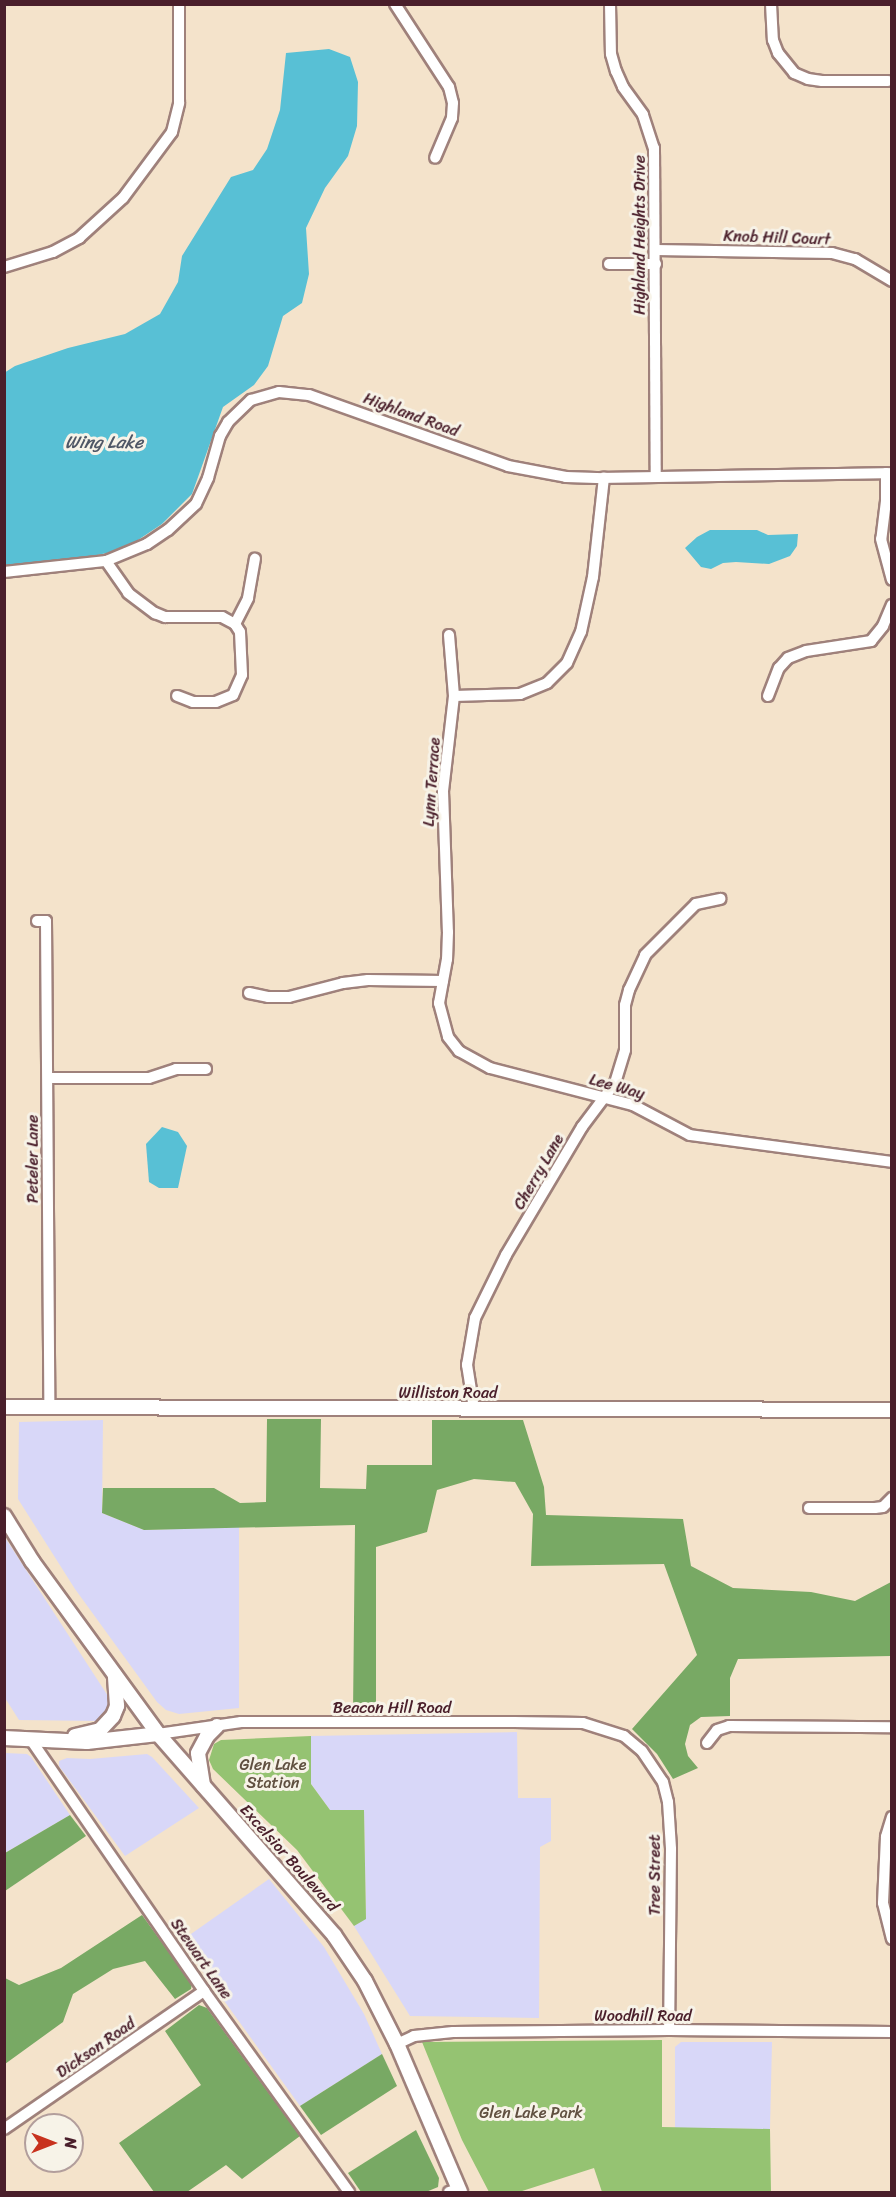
<!DOCTYPE html>
<style>
body{margin:0}
#map{position:relative;width:896px;height:2197px;overflow:hidden;background:#f4e3cb;font-family:Sriracha,sans-serif}
div>[style]{position:absolute}
.built>*{inset:0;background:#d8d7f8}
.green>*{inset:0;background:#95c372}
.forest>*{inset:0;background:#78a964}
.water>*{inset:0;background:#58c0d5}
.roads{filter:drop-shadow(2px 0 #9f817b) drop-shadow(-2px 0 #9f817b) drop-shadow(0 2px #9f817b) drop-shadow(0 -2px #9f817b)}
.minor>*{height:10px;margin:-5px;padding:0 5px;transform-origin:5px;border-radius:5px;background:#fff}
.major>*{height:14px;margin:-7px;padding:0 7px;transform-origin:7px;border-radius:7px;background:#fff}
span{translate:-50% -50%;white-space:nowrap;text-align:center;line-height:1.15;-webkit-text-stroke:6px #f7f3e8;paint-order:stroke}
.street-label{font-size:16px;color:#4a1f2b}
.park-label{font-size:16px;color:#605040}
.water-label{font-size:18px;color:#4f5766;font-style:italic}
.frame{position:absolute;inset:0;border:6px solid #4a1f2b;pointer-events:none}
.north{position:absolute;left:24px;top:2113px;width:60px;height:60px;box-sizing:border-box;background:#f7f3e8;border:2px solid #b29e9c;border-radius:50%;rotate:90deg;font-size:16px;font-weight:700;line-height:24px;text-align:center;color:#4a1f2b}
.north::after{content:'';display:block;margin:auto;width:21px;height:27px;background:#c8321e;clip-path:polygon(50% 0,100% 100%,50% 72%,0 100%)}
</style>
<div id="map">
<div class="built">
<i style="clip-path:polygon(103px 1420px,102px 1513px,144px 1530px,239px 1527px,239px 1708px,179px 1714px,166px 1710px,157px 1702px,75px 1589px,18px 1499px,19px 1422px)"></i>
<i style="clip-path:polygon(4px 1536px,108px 1696px,109px 1708px,98px 1721px,19px 1720px,5px 1698px)"></i>
<i style="clip-path:polygon(517px 1732px,518px 1798px,551px 1798px,551px 1841px,540px 1847px,539px 2018px,410px 2016px,354px 1926px,366px 1918px,364px 1810px,330px 1810px,311px 1784px,311px 1736px)"></i>
<i style="clip-path:polygon(5px 1753px,27px 1754px,31px 1757px,70px 1815px,5px 1853px)"></i>
<i style="clip-path:polygon(147px 1754px,152px 1757px,199px 1808px,125px 1856px,59px 1766px,59px 1761px,67px 1758px,90px 1759px)"></i>
<i style="clip-path:polygon(269px 1879px,324px 1947px,364px 2014px,382px 2054px,300px 2106px,181px 1941px)"></i>
<i style="clip-path:polygon(681px 2042px,772px 2042px,770px 2129px,675px 2128px,675px 2047px)"></i>
</div>
<div class="green">
<i style="clip-path:polygon(311px 1736px,311px 1784px,330px 1810px,364px 1810px,366px 1919px,354px 1926px,297px 1850px,213px 1769px,209px 1760px,214px 1744px,221px 1740px)"></i>
<i style="clip-path:polygon(662px 2040px,662px 2127px,770px 2129px,771px 2192px,602px 2192px,594px 2168px,519px 2192px,489px 2192px,462px 2140px,422px 2042px)"></i>
</div>
<div class="forest">
<i style="clip-path:polygon(267px 1419px,321px 1419px,320px 1488px,366px 1489px,367px 1465px,432px 1465px,432px 1420px,523px 1420px,544px 1487px,546px 1515px,683px 1519px,691px 1566px,733px 1588px,811px 1592px,855px 1601px,891px 1582px,891px 1656px,738px 1659px,730px 1678px,730px 1716px,701px 1717px,690px 1725px,685px 1744px,688px 1756px,698px 1768px,673px 1779px,657px 1754px,632px 1729px,697px 1655px,664px 1564px,531px 1566px,533px 1514px,515px 1482px,474px 1479px,437px 1490px,427px 1532px,376px 1547px,376px 1711px,353px 1712px,355px 1525px,144px 1530px,102px 1513px,103px 1488px,214px 1488px,240px 1503px,266px 1502px)"></i>
<i style="clip-path:polygon(70px 1815px,86px 1836px,5px 1891px,5px 1853px)"></i>
<i style="clip-path:polygon(142px 1915px,192px 1984px,191px 1989px,175px 1999px,145px 1961px,113px 1969px,73px 1994px,63px 2022px,5px 2064px,5px 1978px,19px 1985px,61px 1968px)"></i>
<i style="clip-path:polygon(199px 2005px,207px 2008px,300px 2136px,242px 2179px,226px 2165px,187px 2192px,154px 2192px,119px 2143px,201px 2085px,165px 2031px)"></i>
<i style="clip-path:polygon(382px 2054px,397px 2086px,321px 2135px,300px 2106px)"></i>
<i style="clip-path:polygon(416px 2130px,439px 2178px,438px 2187px,426px 2192px,361px 2192px,348px 2173px)"></i>
</div>
<div class="water">
<i style="clip-path:polygon(329px 49px,350px 57px,358px 82px,357px 126px,348px 156px,325px 188px,306px 228px,309px 274px,302px 303px,283px 316px,268px 366px,254px 385px,223px 407px,192px 494px,162px 524px,135px 542px,107px 553px,68px 561px,5px 566px,4px 373px,15px 366px,68px 348px,125px 334px,160px 314px,178px 282px,182px 256px,231px 177px,253px 170px,267px 149px,280px 110px,286px 53px)"></i>
<i style="clip-path:polygon(710px 530px,757px 530px,768px 535px,798px 534px,797px 546px,790px 556px,769px 564px,736px 562px,723px 563px,711px 569px,701px 567px,685px 548px,697px 537px)"></i>
<i style="clip-path:polygon(162px 1127px,178px 1132px,187px 1146px,178px 1188px,159px 1188px,149px 1182px,146px 1144px)"></i>
</div>
<div class="roads">
<div class="minor">
<i style="left:395px;top:4px;width:99px;rotate:57deg"></i>
<i style="left:449px;top:87px;width:16px;rotate:76deg"></i>
<i style="left:453px;top:103px;width:15px;rotate:94deg"></i>
<i style="left:452px;top:118px;width:43px;rotate:113deg"></i>
<i style="left:610px;top:4px;width:50px;rotate:88.9deg"></i>
<i style="left:611px;top:54px;width:18px;rotate:74deg"></i>
<i style="left:616px;top:71px;width:17px;rotate:66deg"></i>
<i style="left:623px;top:87px;width:34px;rotate:54deg"></i>
<i style="left:643px;top:115px;width:35px;rotate:72deg"></i>
<i style="left:654px;top:148px;width:328px;rotate:89.7deg"></i>
<i style="left:771px;top:4px;width:36px;rotate:87deg"></i>
<i style="left:773px;top:40px;width:14px;rotate:69deg"></i>
<i style="left:778px;top:53px;width:26px;rotate:51deg"></i>
<i style="left:794px;top:73px;width:15px;rotate:23deg"></i>
<i style="left:808px;top:79px;width:14px;rotate:8deg"></i>
<i style="left:822px;top:81px;width:66px"></i>
<i style="left:656px;top:250px;width:176px;rotate:1deg"></i>
<i style="left:832px;top:253px;width:24px;rotate:15deg"></i>
<i style="left:855px;top:259px;width:43px;rotate:30.7deg"></i>
<i style="left:609px;top:264px;width:47px"></i>
<i style="left:4px;top:267px;width:51px;rotate:-17deg"></i>
<i style="left:53px;top:252px;width:30px;rotate:-28deg"></i>
<i style="left:79px;top:238px;width:59px;rotate:-42.3deg"></i>
<i style="left:123px;top:198px;width:82px;rotate:-53.4deg"></i>
<i style="left:172px;top:132px;width:30px;rotate:-76deg"></i>
<i style="left:179px;top:103px;width:99px;rotate:-90deg"></i>
<i style="left:886px;top:473px;width:28px;rotate:90deg"></i>
<i style="left:886px;top:501px;width:38px;rotate:97deg"></i>
<i style="left:881px;top:539px;width:42px;rotate:75deg"></i>
<i style="left:106px;top:561px;width:39px;rotate:55deg"></i>
<i style="left:128px;top:593px;width:34px;rotate:37deg"></i>
<i style="left:155px;top:613px;width:11px;rotate:22deg"></i>
<i style="left:165px;top:617px;width:57px"></i>
<i style="left:222px;top:617px;width:15px;rotate:28deg"></i>
<i style="left:235px;top:624px;width:9px;rotate:58deg"></i>
<i style="left:240px;top:632px;width:43px;rotate:87.3deg"></i>
<i style="left:242px;top:675px;width:22px;rotate:114deg"></i>
<i style="left:233px;top:695px;width:18px;rotate:158deg"></i>
<i style="left:216px;top:702px;width:23px;rotate:180deg"></i>
<i style="left:193px;top:702px;width:17px;rotate:-159deg"></i>
<i style="left:4px;top:572px;width:103px;rotate:-6.2deg"></i>
<i style="left:106px;top:561px;width:44px;rotate:-22.5deg"></i>
<i style="left:147px;top:544px;width:25px;rotate:-34deg"></i>
<i style="left:168px;top:530px;width:38px;rotate:-43deg"></i>
<i style="left:196px;top:504px;width:29px;rotate:-65deg"></i>
<i style="left:208px;top:478px;width:44px;rotate:-74.1deg"></i>
<i style="left:220px;top:436px;width:16px;rotate:-60deg"></i>
<i style="left:228px;top:422px;width:32px;rotate:-44deg"></i>
<i style="left:251px;top:400px;width:29px;rotate:-16deg"></i>
<i style="left:279px;top:392px;width:30px;rotate:6deg"></i>
<i style="left:309px;top:395px;width:211px;rotate:19.6deg"></i>
<i style="left:508px;top:466px;width:59px;rotate:10.7deg"></i>
<i style="left:566px;top:477px;width:38px;rotate:2deg"></i>
<i style="left:604px;top:478px;width:288px;rotate:-1deg"></i>
<i style="left:235px;top:624px;width:29px;rotate:-63deg"></i>
<i style="left:248px;top:598px;width:40px;rotate:-80deg"></i>
<i style="left:449px;top:635px;width:61px;rotate:85.3deg"></i>
<i style="left:454px;top:696px;width:96px;rotate:96.6deg"></i>
<i style="left:443px;top:791px;width:141px;rotate:88deg"></i>
<i style="left:448px;top:932px;width:27px;rotate:92deg"></i>
<i style="left:447px;top:959px;width:45px;rotate:100.3deg"></i>
<i style="left:439px;top:1003px;width:35px;rotate:75deg"></i>
<i style="left:448px;top:1037px;width:18px;rotate:52deg"></i>
<i style="left:459px;top:1051px;width:35px;rotate:29deg"></i>
<i style="left:490px;top:1068px;width:148px;rotate:14.5deg"></i>
<i style="left:633px;top:1105px;width:64px;rotate:27.8deg"></i>
<i style="left:690px;top:1135px;width:204px;rotate:7.6deg"></i>
<i style="left:454px;top:696px;width:66px;rotate:-1.7deg"></i>
<i style="left:520px;top:694px;width:29px;rotate:-22deg"></i>
<i style="left:547px;top:683px;width:28px;rotate:-45deg"></i>
<i style="left:567px;top:663px;width:34px;rotate:-66deg"></i>
<i style="left:581px;top:632px;width:56px;rotate:-77.7deg"></i>
<i style="left:593px;top:577px;width:100px;rotate:-83.7deg"></i>
<i style="left:768px;top:696px;width:30px;rotate:-69deg"></i>
<i style="left:779px;top:668px;width:13px;rotate:-48deg"></i>
<i style="left:788px;top:658px;width:19px;rotate:-21deg"></i>
<i style="left:806px;top:651px;width:66px;rotate:-8.7deg"></i>
<i style="left:871px;top:641px;width:19px;rotate:-51deg"></i>
<i style="left:883px;top:626px;width:23px;rotate:-67deg"></i>
<i style="left:37px;top:921px;width:9px"></i>
<i style="left:46px;top:921px;width:485px;rotate:89.6deg"></i>
<i style="left:249px;top:993px;width:19px;rotate:12deg"></i>
<i style="left:268px;top:997px;width:21px"></i>
<i style="left:289px;top:997px;width:56px;rotate:-14.5deg"></i>
<i style="left:343px;top:983px;width:25px;rotate:-7deg"></i>
<i style="left:368px;top:980px;width:75px;rotate:0.8deg"></i>
<i style="left:48px;top:1078px;width:101px"></i>
<i style="left:149px;top:1078px;width:28px;rotate:-18deg"></i>
<i style="left:176px;top:1069px;width:30px"></i>
<i style="left:474px;top:1409px;width:45px;rotate:-99deg"></i>
<i style="left:467px;top:1365px;width:48px;rotate:-80.3deg"></i>
<i style="left:475px;top:1318px;width:70px;rotate:-63.8deg"></i>
<i style="left:506px;top:1255px;width:149px;rotate:-59.3deg"></i>
<i style="left:582px;top:1127px;width:55px;rotate:-53.1deg"></i>
<i style="left:615px;top:1083px;width:34px;rotate:-73deg"></i>
<i style="left:625px;top:1050px;width:45px;rotate:-90deg"></i>
<i style="left:625px;top:1005px;width:16px;rotate:-75deg"></i>
<i style="left:629px;top:990px;width:38px;rotate:-65deg"></i>
<i style="left:645px;top:955px;width:72px;rotate:-45deg"></i>
<i style="left:696px;top:904px;width:25px;rotate:-12deg"></i>
<i style="left:809px;top:1508px;width:66px"></i>
<i style="left:875px;top:1508px;width:8px;rotate:-7deg"></i>
<i style="left:883px;top:1507px;width:13px;rotate:-45deg"></i>
<i style="left:158px;top:1734px;width:84px;rotate:-8.2deg"></i>
<i style="left:241px;top:1722px;width:273px"></i>
<i style="left:514px;top:1722px;width:69px;rotate:0.8deg"></i>
<i style="left:583px;top:1723px;width:43px;rotate:17.6deg"></i>
<i style="left:624px;top:1736px;width:23px;rotate:40deg"></i>
<i style="left:642px;top:1751px;width:37px;rotate:56deg"></i>
<i style="left:663px;top:1782px;width:21px;rotate:76deg"></i>
<i style="left:668px;top:1802px;width:47px;rotate:86.3deg"></i>
<i style="left:671px;top:1849px;width:181px;rotate:90.6deg"></i>
<i style="left:31px;top:1740px;width:305px;rotate:55.4deg"></i>
<i style="left:204px;top:1991px;width:248px;rotate:54.2deg"></i>
<i style="left:707px;top:1743px;width:16px;rotate:-52deg"></i>
<i style="left:717px;top:1730px;width:13px;rotate:-18deg"></i>
<i style="left:729px;top:1726px;width:163px;rotate:0.4deg"></i>
<i style="left:892px;top:1817px;width:21px;rotate:107deg"></i>
<i style="left:886px;top:1837px;width:66px;rotate:92.6deg"></i>
<i style="left:883px;top:1903px;width:37px;rotate:76deg"></i>
<i style="left:397px;top:2044px;width:19px;rotate:-25deg"></i>
<i style="left:414px;top:2036px;width:39px;rotate:-6deg"></i>
<i style="left:453px;top:2032px;width:216px;rotate:-0.5deg"></i>
<i style="left:669px;top:2030px;width:223px;rotate:0.5deg"></i>
<i style="left:4px;top:2129px;width:243px;rotate:-34.6deg"></i>
<i style="left:449px;top:2192px;width:9px;rotate:-18deg"></i>
</div>
<div class="major">
<i style="left:4px;top:1407px;width:888px;rotate:0.19deg"></i>
<i style="left:4px;top:1516px;width:53px;rotate:58.1deg"></i>
<i style="left:32px;top:1561px;width:214px;rotate:53.9deg"></i>
<i style="left:158px;top:1734px;width:267px;rotate:48.8deg"></i>
<i style="left:334px;top:1935px;width:55px;rotate:56deg"></i>
<i style="left:365px;top:1981px;width:71px;rotate:63.1deg"></i>
<i style="left:397px;top:2044px;width:161px;rotate:66.9deg"></i>
<i style="left:75px;top:1736px;width:26px;rotate:-13deg"></i>
<i style="left:100px;top:1730px;width:19px;rotate:-47deg"></i>
<i style="left:113px;top:1716px;width:11px;rotate:-68deg"></i>
<i style="left:117px;top:1706px;width:31px;rotate:-94deg"></i>
<i style="left:4px;top:1738px;width:83px;rotate:2.8deg"></i>
<i style="left:87px;top:1742px;width:71px;rotate:-6.4deg"></i>
<i style="left:203px;top:1785px;width:32px;rotate:-99deg"></i>
<i style="left:198px;top:1753px;width:19px;rotate:-62deg"></i>
<i style="left:207px;top:1736px;width:14px;rotate:-45deg"></i>
</div>
</div>
<div class="street-label">
<span style="left:640px;top:235px;rotate:-90deg">Highland Heights Drive</span>
<span style="left:777px;top:238px;rotate:2deg">Knob Hill Court</span>
<span style="left:411px;top:415px;rotate:20deg">Highland Road</span>
<span style="left:432px;top:782px;rotate:-86deg">Lynn Terrace</span>
<span style="left:617px;top:1087px;rotate:16deg">Lee Way</span>
<span style="left:33px;top:1159px;rotate:-90deg">Peteler Lane</span>
<span style="left:539px;top:1172px;rotate:-60deg">Cherry Lane</span>
<span style="left:448px;top:1393px">Williston Road</span>
<span style="left:392px;top:1708px">Beacon Hill Road</span>
<span style="left:289px;top:1858px;rotate:48deg">Excelsior Boulevard</span>
<span style="left:655px;top:1875px;rotate:-90deg">Tree Street</span>
<span style="left:201px;top:1959px;rotate:55deg">Stewart Lane</span>
<span style="left:643px;top:2016px">Woodhill Road</span>
<span style="left:96px;top:2048px;rotate:-35deg">Dickson Road</span>
</div>
<div class="park-label">
<span style="left:273px;top:1774px">Glen Lake<br>Station</span>
<span style="left:531px;top:2113px">Glen Lake Park</span>
</div>
<div class="water-label">
<span style="left:104px;top:442px">Wing Lake</span>
</div>
<div class="frame"></div>
<div class="north">N</div>
</div>
